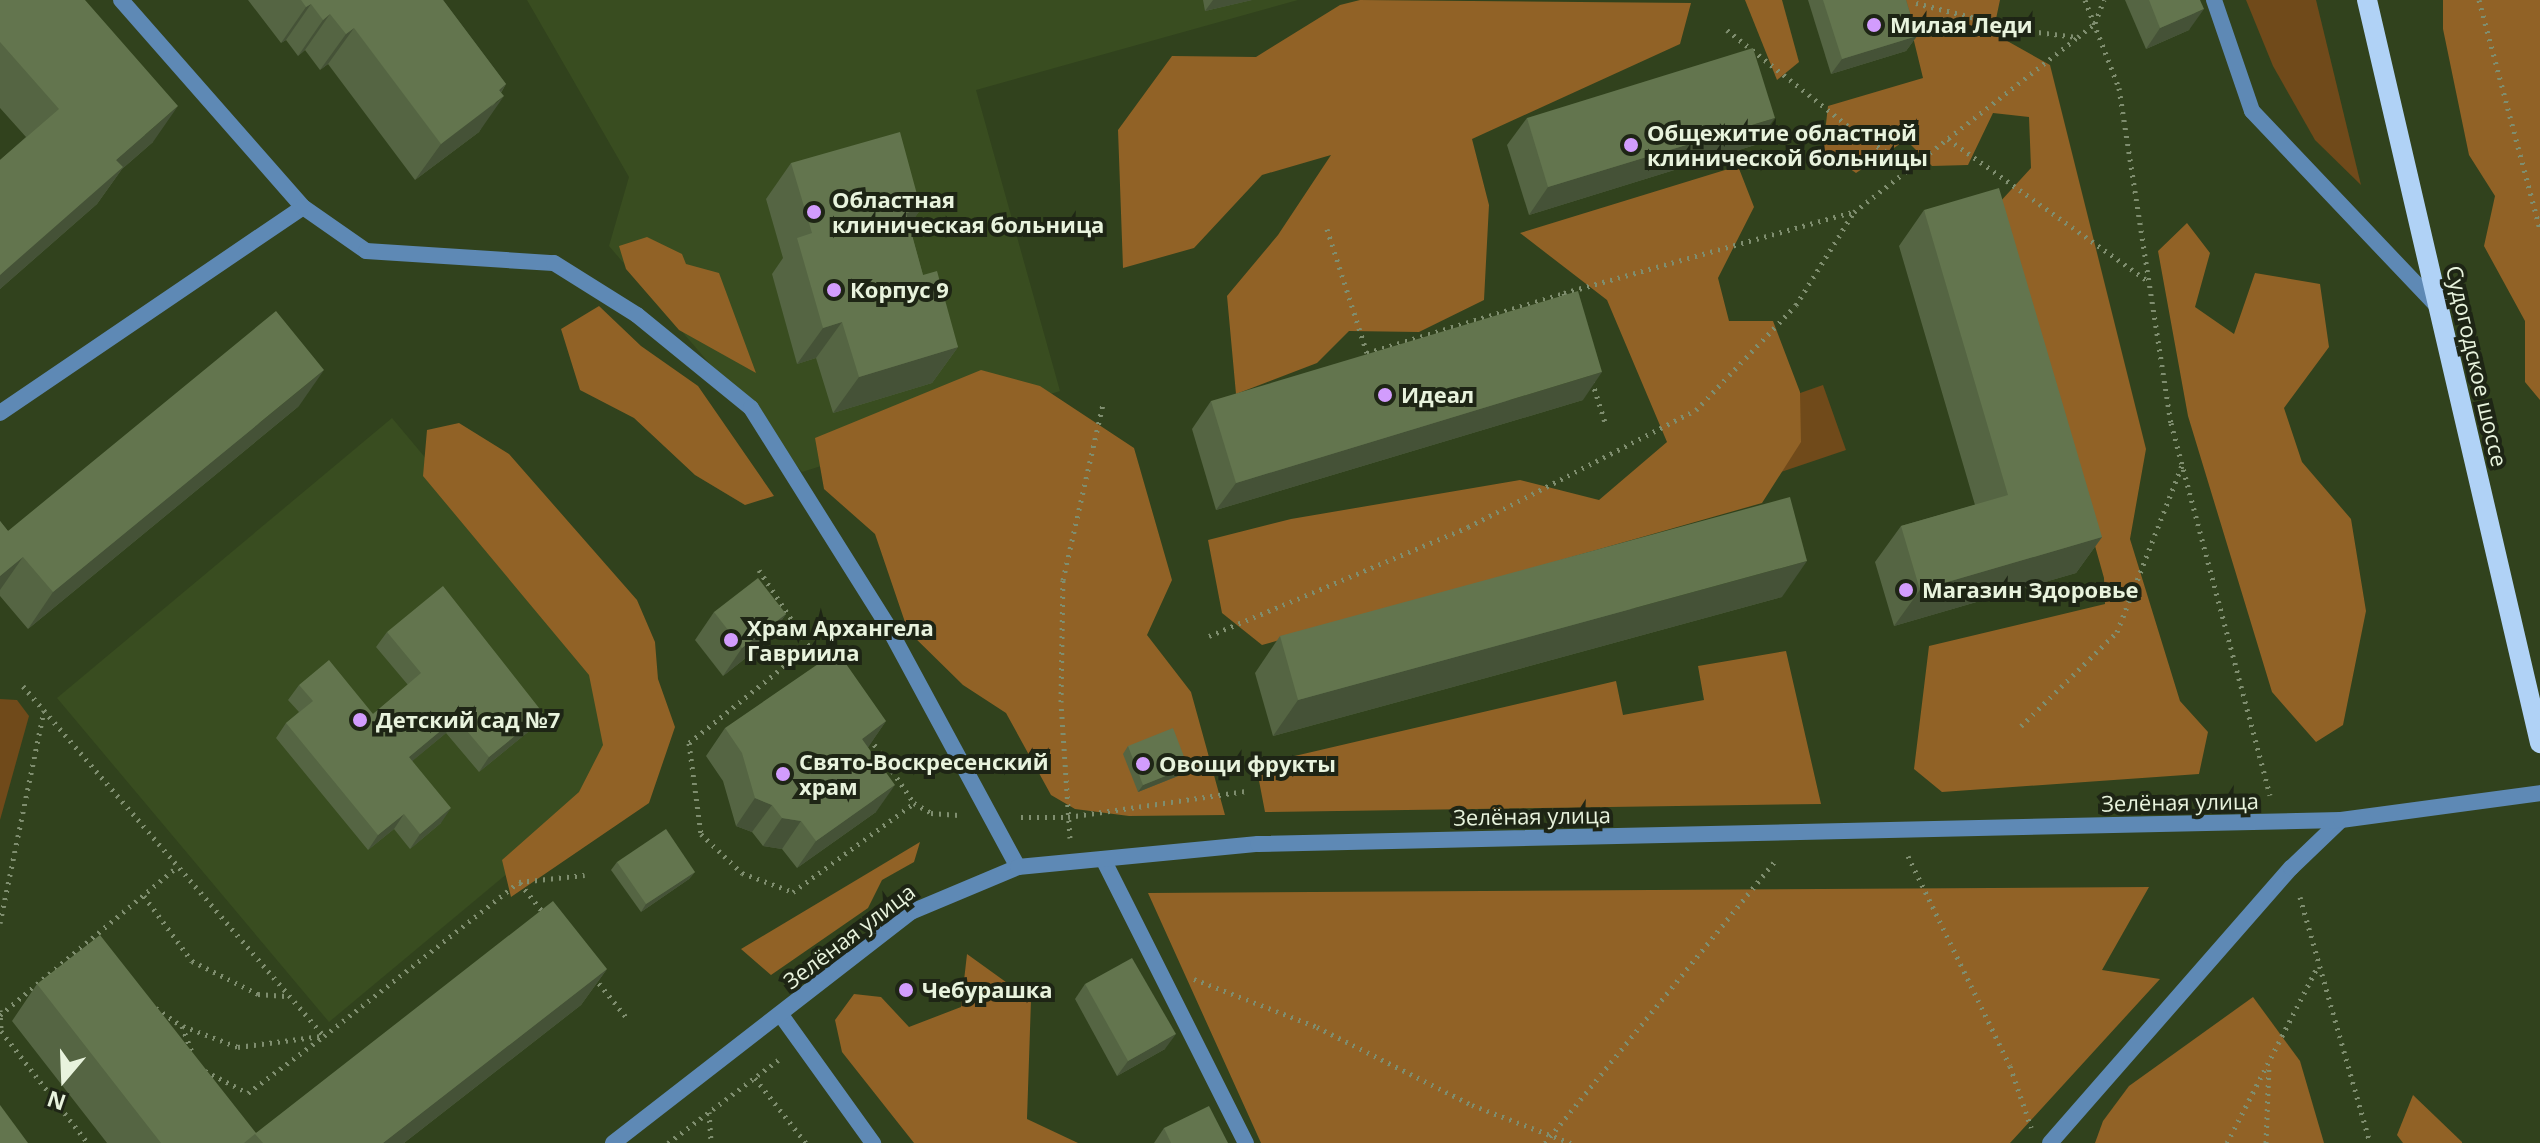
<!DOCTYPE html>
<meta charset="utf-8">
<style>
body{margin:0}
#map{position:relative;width:2540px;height:1143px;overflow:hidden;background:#31421d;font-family:"Open Sans",sans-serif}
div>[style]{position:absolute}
.built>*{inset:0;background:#394d20}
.green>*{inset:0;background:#704a1a}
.forest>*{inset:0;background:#916226}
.path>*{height:5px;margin-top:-2.5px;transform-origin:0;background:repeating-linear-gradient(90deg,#7f8e6f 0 2px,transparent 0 8px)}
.service>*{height:16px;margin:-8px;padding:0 8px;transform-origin:8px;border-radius:8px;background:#5e89b5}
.minor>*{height:16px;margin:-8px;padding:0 8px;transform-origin:8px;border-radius:8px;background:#5e89b5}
.tertiary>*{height:16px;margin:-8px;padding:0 8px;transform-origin:8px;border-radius:8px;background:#5e89b5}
.primary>*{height:20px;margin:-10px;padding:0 10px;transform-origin:10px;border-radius:10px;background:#b0d2f6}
.wall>*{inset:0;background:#556543}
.shaded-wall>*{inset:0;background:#455237}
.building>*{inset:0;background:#63754e}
.dots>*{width:22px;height:22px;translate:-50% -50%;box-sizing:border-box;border:4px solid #1e2515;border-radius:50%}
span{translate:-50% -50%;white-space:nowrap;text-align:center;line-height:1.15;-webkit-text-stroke:8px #1e2515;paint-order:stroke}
.poi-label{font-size:22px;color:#e8f3dd;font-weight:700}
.left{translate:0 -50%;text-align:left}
.street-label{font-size:22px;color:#e8f3dd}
.north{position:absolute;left:24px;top:1039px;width:80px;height:80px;-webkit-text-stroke:6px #1e2515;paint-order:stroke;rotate:199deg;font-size:22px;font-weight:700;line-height:32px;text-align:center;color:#e8f3dd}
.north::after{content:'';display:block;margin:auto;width:28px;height:36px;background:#e8f3dd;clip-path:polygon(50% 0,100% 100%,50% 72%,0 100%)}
</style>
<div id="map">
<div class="built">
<i style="clip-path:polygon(527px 0,1298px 0,976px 90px,1060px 391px,802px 472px,609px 246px,629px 177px)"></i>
<i style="clip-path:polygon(392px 418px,664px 743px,329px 1022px,57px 698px)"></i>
</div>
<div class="green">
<i style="clip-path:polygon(2246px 0,2316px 0,2361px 185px,2315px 140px,2273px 66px)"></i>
<i style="clip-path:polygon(1823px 385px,1846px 450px,1757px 480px,1734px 416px)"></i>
<i style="clip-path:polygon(0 699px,17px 700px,29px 716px,0 820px)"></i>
</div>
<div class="forest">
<i style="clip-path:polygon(1360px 0,1691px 3px,1680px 44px,1472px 139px,1489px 205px,1484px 300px,1419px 332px,1349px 331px,1317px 363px,1236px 394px,1227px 296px,1278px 235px,1331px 155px,1262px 175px,1194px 248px,1123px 268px,1118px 130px,1172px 56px,1256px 57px,1340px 5px)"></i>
<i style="clip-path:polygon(1745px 0,1782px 0,1799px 62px,1777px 80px)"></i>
<i style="clip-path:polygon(1904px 0,2000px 0,1993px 33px,2050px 65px,2146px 449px,2130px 539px,2180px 701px,2208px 732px,2199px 774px,1942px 792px,1914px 769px,1929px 646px,2105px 604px,2104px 578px,1999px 203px,2031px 168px,2029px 117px,1993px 113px,1968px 165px,1932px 166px,1906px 140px,1856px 173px,1823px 150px,1828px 106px,1923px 78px)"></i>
<i style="clip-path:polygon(2443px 0,2540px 0,2540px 400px,2525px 382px,2525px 321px,2484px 246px,2495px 196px,2469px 155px,2443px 29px)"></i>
<i style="clip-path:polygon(1738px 166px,1754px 207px,1718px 278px,1729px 321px,1773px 321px,1800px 392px,1801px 442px,1762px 503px,1262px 645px,1222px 613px,1208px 540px,1291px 519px,1520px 480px,1599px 500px,1667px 442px,1607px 300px,1520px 233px)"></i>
<i style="clip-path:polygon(2187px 223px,2210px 253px,2195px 307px,2234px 334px,2255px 273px,2320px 284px,2329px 347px,2284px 408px,2302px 462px,2351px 519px,2366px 611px,2343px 725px,2316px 742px,2272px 692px,2188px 416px,2158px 251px)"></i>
<i style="clip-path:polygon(647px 237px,682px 254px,686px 264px,719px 273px,756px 373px,679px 330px,626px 269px,619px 246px)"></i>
<i style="clip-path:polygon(599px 306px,641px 346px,698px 386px,774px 496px,745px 505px,695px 475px,634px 418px,580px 390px,561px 329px)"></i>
<i style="clip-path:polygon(981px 370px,1040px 386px,1134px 448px,1172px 580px,1147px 635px,1191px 692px,1225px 815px,1129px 816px,1075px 809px,1051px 795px,1006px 713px,963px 685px,908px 631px,875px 534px,824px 489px,815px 438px)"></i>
<i style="clip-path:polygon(459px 423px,509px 454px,637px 600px,655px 642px,658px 679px,675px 727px,649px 803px,511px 897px,502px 860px,579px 792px,603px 745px,589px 675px,423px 476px,427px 430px)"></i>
<i style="clip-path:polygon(1786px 651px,1821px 804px,1265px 812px,1256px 765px,1616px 681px,1623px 715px,1704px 700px,1698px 666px)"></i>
<i style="clip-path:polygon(920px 842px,914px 862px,882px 880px,868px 908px,771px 975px,741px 949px)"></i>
<i style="clip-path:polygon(2149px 887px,2102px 970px,2160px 979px,2010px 1143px,1261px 1143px,1148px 893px)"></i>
<i style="clip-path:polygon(967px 954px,1031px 1000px,1027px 1119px,1078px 1143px,914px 1143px,842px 1052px,835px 1020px,854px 994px,881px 997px,909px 1027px,961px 1007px)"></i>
<i style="clip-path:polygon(2253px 997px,2300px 1061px,2324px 1143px,2095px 1143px,2103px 1121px,2129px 1086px)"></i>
<i style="clip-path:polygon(2413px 1095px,2462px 1142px,2462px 1143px,2403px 1143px,2397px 1135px)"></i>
</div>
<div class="path">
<i style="left:2085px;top:0;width:94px;rotate:68.9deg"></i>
<i style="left:2119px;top:88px;width:339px;rotate:81.2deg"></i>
<i style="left:2171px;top:423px;width:385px;rotate:75.1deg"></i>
<i style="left:2479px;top:0;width:237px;rotate:75.1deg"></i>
<i style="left:1916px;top:3px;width:110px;rotate:14.2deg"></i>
<i style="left:2023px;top:30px;width:54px;rotate:7.4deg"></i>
<i style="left:1727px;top:30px;width:166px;rotate:38.4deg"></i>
<i style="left:1857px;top:133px;width:64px;rotate:32.9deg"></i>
<i style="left:1948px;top:139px;width:247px;rotate:35.4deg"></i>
<i style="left:1327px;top:229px;width:130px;rotate:72.1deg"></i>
<i style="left:1367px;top:353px;width:206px;rotate:-16.9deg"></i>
<i style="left:1564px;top:293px;width:6px;rotate:72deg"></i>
<i style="left:1564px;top:293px;width:300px;rotate:-15.7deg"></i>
<i style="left:1592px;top:381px;width:43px;rotate:72.4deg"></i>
<i style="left:759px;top:570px;width:91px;rotate:56.7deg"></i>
<i style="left:1209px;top:636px;width:281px;rotate:-22.8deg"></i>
<i style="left:1468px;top:527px;width:256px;rotate:-27.2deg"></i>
<i style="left:1696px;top:410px;width:145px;rotate:-46.4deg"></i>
<i style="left:1796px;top:305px;width:110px;rotate:-58.1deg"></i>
<i style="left:1854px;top:212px;width:284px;rotate:-38deg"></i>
<i style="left:2078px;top:37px;width:22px;rotate:-39deg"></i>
<i style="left:2095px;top:23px;width:25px;rotate:-69deg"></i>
<i style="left:822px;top:666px;width:24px;rotate:-123deg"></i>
<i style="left:809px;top:646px;width:154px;rotate:141.1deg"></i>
<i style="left:689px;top:743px;width:92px;rotate:82.5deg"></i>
<i style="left:701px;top:834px;width:57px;rotate:43.6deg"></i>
<i style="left:742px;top:873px;width:54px;rotate:20.4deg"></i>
<i style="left:793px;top:892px;width:150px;rotate:-36.3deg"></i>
<i style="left:23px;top:686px;width:462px;rotate:49.3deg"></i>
<i style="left:324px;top:1036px;width:248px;rotate:-38.3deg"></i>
<i style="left:519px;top:882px;width:66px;rotate:-6.1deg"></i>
<i style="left:2021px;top:726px;width:134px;rotate:-44.4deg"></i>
<i style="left:2117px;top:632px;width:179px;rotate:-68.7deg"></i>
<i style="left:870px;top:738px;width:78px;rotate:55.9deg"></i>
<i style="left:914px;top:803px;width:20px;rotate:30deg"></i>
<i style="left:931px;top:813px;width:28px;rotate:4deg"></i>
<i style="left:1021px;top:817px;width:47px"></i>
<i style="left:1068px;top:817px;width:180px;rotate:-8.3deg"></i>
<i style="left:1070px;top:838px;width:136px;rotate:-93.8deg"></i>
<i style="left:1061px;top:702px;width:122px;rotate:-89.1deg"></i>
<i style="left:1063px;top:580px;width:180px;rotate:-77.2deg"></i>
<i style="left:1908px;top:856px;width:233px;rotate:64.1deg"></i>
<i style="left:2010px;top:1066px;width:65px;rotate:71deg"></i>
<i style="left:520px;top:883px;width:42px;rotate:51.8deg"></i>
<i style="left:144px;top:896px;width:81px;rotate:53.6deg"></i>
<i style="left:192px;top:961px;width:74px;rotate:26.6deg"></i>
<i style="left:258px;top:994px;width:31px;rotate:4deg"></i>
<i style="left:2300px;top:897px;width:256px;rotate:74.1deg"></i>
<i style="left:0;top:923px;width:217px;rotate:-78.3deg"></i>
<i style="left:594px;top:977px;width:51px;rotate:51.3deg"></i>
<i style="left:1194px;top:979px;width:132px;rotate:21.3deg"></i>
<i style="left:1317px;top:1027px;width:174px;rotate:26.7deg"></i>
<i style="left:1472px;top:1105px;width:106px;rotate:21deg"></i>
<i style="left:156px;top:1008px;width:32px;rotate:35deg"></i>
<i style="left:182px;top:1026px;width:31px;rotate:69deg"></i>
<i style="left:0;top:1010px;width:21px;rotate:87deg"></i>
<i style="left:1px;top:1031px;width:142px;rotate:52.2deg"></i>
<i style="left:0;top:1015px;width:232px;rotate:-39.9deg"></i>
<i style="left:183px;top:1026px;width:59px;rotate:20.9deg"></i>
<i style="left:238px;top:1047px;width:84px;rotate:-7.5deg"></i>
<i style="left:205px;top:1071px;width:48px;rotate:27.1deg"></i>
<i style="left:248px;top:1093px;width:95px;rotate:-36.9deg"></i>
<i style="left:755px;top:1078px;width:83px;rotate:51.9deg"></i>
<i style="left:709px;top:1112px;width:31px;rotate:86deg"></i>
<i style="left:668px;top:1143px;width:141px;rotate:-37deg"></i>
<i style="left:1545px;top:1143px;width:365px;rotate:-50.8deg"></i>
<i style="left:2227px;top:1143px;width:199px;rotate:-62.8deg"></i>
<i style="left:2266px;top:1143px;width:79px;rotate:-87.8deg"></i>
</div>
<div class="service">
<i style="left:2214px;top:0;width:117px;rotate:71.1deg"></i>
<i style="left:2252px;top:111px;width:270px;rotate:46.5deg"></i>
<i style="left:0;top:413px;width:366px;rotate:-34.2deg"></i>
<i style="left:2050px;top:1143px;width:366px;rotate:-48.8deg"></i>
<i style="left:2291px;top:868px;width:69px;rotate:-43.8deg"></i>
</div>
<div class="minor">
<i style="left:121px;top:0;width:276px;rotate:48.7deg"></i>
<i style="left:303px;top:207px;width:77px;rotate:34.9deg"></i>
<i style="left:366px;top:251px;width:188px;rotate:3.7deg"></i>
<i style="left:554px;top:263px;width:98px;rotate:32.1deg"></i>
<i style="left:637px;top:315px;width:147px;rotate:39.2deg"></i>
<i style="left:751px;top:408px;width:256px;rotate:57.9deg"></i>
<i style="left:887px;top:625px;width:275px;rotate:61.6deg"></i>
<i style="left:1104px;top:861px;width:316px;rotate:63.3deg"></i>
<i style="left:781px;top:1015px;width:158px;rotate:54.3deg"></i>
</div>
<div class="tertiary">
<i style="left:613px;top:1143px;width:377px;rotate:-37.8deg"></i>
<i style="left:911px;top:912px;width:116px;rotate:-22.8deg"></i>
<i style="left:1018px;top:867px;width:241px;rotate:-5.5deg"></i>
<i style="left:1258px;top:844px;width:1083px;rotate:-1.27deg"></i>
<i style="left:2341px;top:820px;width:201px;rotate:-7.7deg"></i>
</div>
<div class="primary">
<i style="left:2367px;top:0;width:763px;rotate:76.89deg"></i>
</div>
<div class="wall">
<i style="clip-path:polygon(0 0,153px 142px,122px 169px,97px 204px,0 289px,0 160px,26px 137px,0 108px)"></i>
<i style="clip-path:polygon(248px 0,443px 0,506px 84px,479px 132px,415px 180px,328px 64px,320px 70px,305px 50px,298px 56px,286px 40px,281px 43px)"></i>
<i style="clip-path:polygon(1203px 0,1252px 0,1205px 11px)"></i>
<i style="clip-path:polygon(1808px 0,1906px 0,1917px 36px,1906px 51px,1831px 74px)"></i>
<i style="clip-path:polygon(2125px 0,2200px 0,2189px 30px,2146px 49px)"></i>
<i style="clip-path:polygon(1527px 118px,1755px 145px,1529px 215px,1507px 145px)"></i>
<i style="clip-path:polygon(791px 163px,921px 209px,909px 225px,923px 275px,958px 347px,932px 383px,833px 413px,816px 358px,797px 364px,772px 274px,783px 258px,766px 199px)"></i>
<i style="clip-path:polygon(1924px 210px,2102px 537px,2076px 573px,1894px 626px,1875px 562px,1901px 526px,1975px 505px,1899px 246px)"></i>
<i style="clip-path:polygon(1583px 400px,1216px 510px,1192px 429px,1211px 401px)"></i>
<i style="clip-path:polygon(299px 406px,28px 629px,0 596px,0 521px,8px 531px)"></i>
<i style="clip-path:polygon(1782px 597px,1273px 736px,1255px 673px,1280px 636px)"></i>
<i style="clip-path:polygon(714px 612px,786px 614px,767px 641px,723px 676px,695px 640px)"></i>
<i style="clip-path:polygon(387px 632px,543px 713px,533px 728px,479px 772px,446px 733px,412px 761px,441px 823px,410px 849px,394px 829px,368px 850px,276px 738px,286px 723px,299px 712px,288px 700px,299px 685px,373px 714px,408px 685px,376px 647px)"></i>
<i style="clip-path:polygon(886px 721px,868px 747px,876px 812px,797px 868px,782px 849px,763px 846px,752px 832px,736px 826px,723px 781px,706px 756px,725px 728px)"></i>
<i style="clip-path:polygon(1128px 746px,1183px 774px,1138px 792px,1123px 754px)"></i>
<i style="clip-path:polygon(617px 862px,695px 872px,689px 879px,641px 912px,611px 870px)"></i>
<i style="clip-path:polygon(607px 969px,581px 1005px,404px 1143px,107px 1143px,12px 1021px,37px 984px,256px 1133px)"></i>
<i style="clip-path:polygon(1085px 984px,1165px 1049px,1117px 1076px,1075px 999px)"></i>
<i style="clip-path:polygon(1164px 1128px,1228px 1143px,1154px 1143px)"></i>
</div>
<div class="shaded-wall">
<i style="clip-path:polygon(1213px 0,1252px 0,1205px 11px)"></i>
<i style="clip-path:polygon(311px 4px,286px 40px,281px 43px,306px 7px)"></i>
<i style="clip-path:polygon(2204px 9px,2189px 30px,2146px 49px,2160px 28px)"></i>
<i style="clip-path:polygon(330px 14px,305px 50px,298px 56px,323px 20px)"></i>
<i style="clip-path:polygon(354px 28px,328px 64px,320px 70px,346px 34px)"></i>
<i style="clip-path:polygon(1917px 36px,1906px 51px,1831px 74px,1842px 59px)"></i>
<i style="clip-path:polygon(506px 84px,491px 107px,504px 96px,479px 132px,415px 180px,441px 144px)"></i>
<i style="clip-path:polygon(178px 106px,153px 142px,122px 169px,97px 204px,0 289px,0 275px,116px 160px)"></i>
<i style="clip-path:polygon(1775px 118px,1755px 145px,1529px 215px,1548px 187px)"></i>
<i style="clip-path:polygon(921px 209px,895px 245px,906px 213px)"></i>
<i style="clip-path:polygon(842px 322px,816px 358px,797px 364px,823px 328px)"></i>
<i style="clip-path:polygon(958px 347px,932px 383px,833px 413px,859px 377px)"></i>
<i style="clip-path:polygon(324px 370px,299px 406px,28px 629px,53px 592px)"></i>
<i style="clip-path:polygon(1602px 372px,1583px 400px,1216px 510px,1236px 483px)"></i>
<i style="clip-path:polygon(2102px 537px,2076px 573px,1894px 626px,1920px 590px)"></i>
<i style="clip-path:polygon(23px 557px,0 590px,0 576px)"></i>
<i style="clip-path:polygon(1807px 561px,1782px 597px,1273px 736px,1298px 700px)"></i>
<i style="clip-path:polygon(786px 614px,767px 641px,723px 676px,742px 648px)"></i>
<i style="clip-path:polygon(543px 713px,533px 728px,479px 772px,489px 757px)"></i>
<i style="clip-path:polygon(456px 718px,446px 733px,398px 773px,409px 757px)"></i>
<i style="clip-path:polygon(886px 721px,867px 749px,862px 739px)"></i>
<i style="clip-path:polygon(1188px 767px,1183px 774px,1138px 792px,1143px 785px)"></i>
<i style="clip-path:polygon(895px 785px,876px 812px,797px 868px,816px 841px)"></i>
<i style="clip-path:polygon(755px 798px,772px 805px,752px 832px,736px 826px)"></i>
<i style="clip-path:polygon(451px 808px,441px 823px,410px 849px,420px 834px)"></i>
<i style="clip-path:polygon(404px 814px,394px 829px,368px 850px,378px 835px)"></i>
<i style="clip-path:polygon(782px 818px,801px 821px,782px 849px,763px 846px)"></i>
<i style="clip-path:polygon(695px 872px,689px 879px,641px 912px,646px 904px)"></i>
<i style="clip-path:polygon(607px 969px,581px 1005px,404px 1143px,383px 1143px)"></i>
<i style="clip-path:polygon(1176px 1034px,1165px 1049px,1117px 1076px,1128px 1061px)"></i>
</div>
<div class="building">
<i style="clip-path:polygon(0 0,85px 0,178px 106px,116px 160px,123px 167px,0 275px,0 160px,59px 109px,0 42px)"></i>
<i style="clip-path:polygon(301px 0,443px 0,506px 84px,499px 90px,504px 96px,441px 144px,354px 28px,346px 34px,330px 14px,323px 20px,311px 4px,306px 7px)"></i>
<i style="clip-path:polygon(1823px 0,1906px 0,1917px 36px,1842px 59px)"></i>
<i style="clip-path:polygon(2149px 0,2200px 0,2204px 9px,2160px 28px)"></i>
<i style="clip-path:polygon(1753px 48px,1775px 118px,1548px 187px,1527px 118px)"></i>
<i style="clip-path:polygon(900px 132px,921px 209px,906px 213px,923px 275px,937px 271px,958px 347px,859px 377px,842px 322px,823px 328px,797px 238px,812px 233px,791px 163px)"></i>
<i style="clip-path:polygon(1999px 188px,2102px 537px,1920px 590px,1901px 526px,2008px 495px,1924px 210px)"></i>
<i style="clip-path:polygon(1578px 291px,1602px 372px,1236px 483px,1211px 401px)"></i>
<i style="clip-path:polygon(276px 311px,324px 370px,53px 592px,23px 557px,0 576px,0 521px,8px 531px)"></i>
<i style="clip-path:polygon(1790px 497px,1807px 561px,1298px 700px,1280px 636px)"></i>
<i style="clip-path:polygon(758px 578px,786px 614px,742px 648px,714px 612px)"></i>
<i style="clip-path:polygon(443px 586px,543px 713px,489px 757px,456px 718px,409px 757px,451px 808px,420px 834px,404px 814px,378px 835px,286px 723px,313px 701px,299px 685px,329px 660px,373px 714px,421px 673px,387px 632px)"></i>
<i style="clip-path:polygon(837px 651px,886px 721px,862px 739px,895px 785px,816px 841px,801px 821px,782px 818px,772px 805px,755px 798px,742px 753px,725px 728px)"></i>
<i style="clip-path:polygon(1173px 728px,1188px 767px,1143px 785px,1128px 746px)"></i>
<i style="clip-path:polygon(666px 829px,695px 872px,646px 904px,617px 862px)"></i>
<i style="clip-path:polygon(553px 901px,607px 969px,383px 1143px,263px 1143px,255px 1134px,244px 1143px,161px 1143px,37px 984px,100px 935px,256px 1133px)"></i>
<i style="clip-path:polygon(1132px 958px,1176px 1034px,1128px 1061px,1085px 984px)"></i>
<i style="clip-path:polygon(0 1105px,28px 1143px,0 1143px)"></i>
<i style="clip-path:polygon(1209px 1106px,1228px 1143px,1171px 1143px,1164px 1128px)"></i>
</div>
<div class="dots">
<i style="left:1874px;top:25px;background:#d29cfd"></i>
<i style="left:1631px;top:145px;background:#d29cfd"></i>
<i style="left:814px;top:212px;background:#d29cfd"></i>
<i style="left:834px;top:290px;background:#d29cfd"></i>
<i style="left:1385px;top:395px;background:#d29cfd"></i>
<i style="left:1906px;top:590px;background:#d29cfd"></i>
<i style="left:731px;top:640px;background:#d29cfd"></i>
<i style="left:360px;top:720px;background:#d29cfd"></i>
<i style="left:1143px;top:764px;background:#d29cfd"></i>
<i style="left:783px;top:774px;background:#d29cfd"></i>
<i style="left:906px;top:990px;background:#d29cfd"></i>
</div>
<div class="poi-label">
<span class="left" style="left:1890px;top:25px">Милая Леди</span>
<span class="left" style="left:1647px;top:145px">Общежитие областной<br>клинической больницы</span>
<span class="left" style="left:832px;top:212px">Областная<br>клиническая больница</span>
<span class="left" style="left:850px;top:290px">Корпус 9</span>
<span class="left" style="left:1401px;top:395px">Идеал</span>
<span class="left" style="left:1922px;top:590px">Магазин Здоровье</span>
<span class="left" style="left:747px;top:640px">Храм Архангела<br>Гавриила</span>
<span class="left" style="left:376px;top:720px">Детский сад №7</span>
<span class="left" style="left:799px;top:774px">Свято-Воскресенский<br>храм</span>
<span class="left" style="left:1159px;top:764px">Овощи фрукты</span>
<span class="left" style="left:922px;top:990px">Чебурашка</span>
</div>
<div class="street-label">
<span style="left:2477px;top:366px;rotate:77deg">Судогодское шоссе</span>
<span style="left:2180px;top:802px;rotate:-1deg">Зелёная улица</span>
<span style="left:1532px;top:816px;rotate:-1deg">Зелёная улица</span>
<span style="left:849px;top:936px;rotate:-37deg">Зелёная улица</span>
</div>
<div class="north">N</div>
</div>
